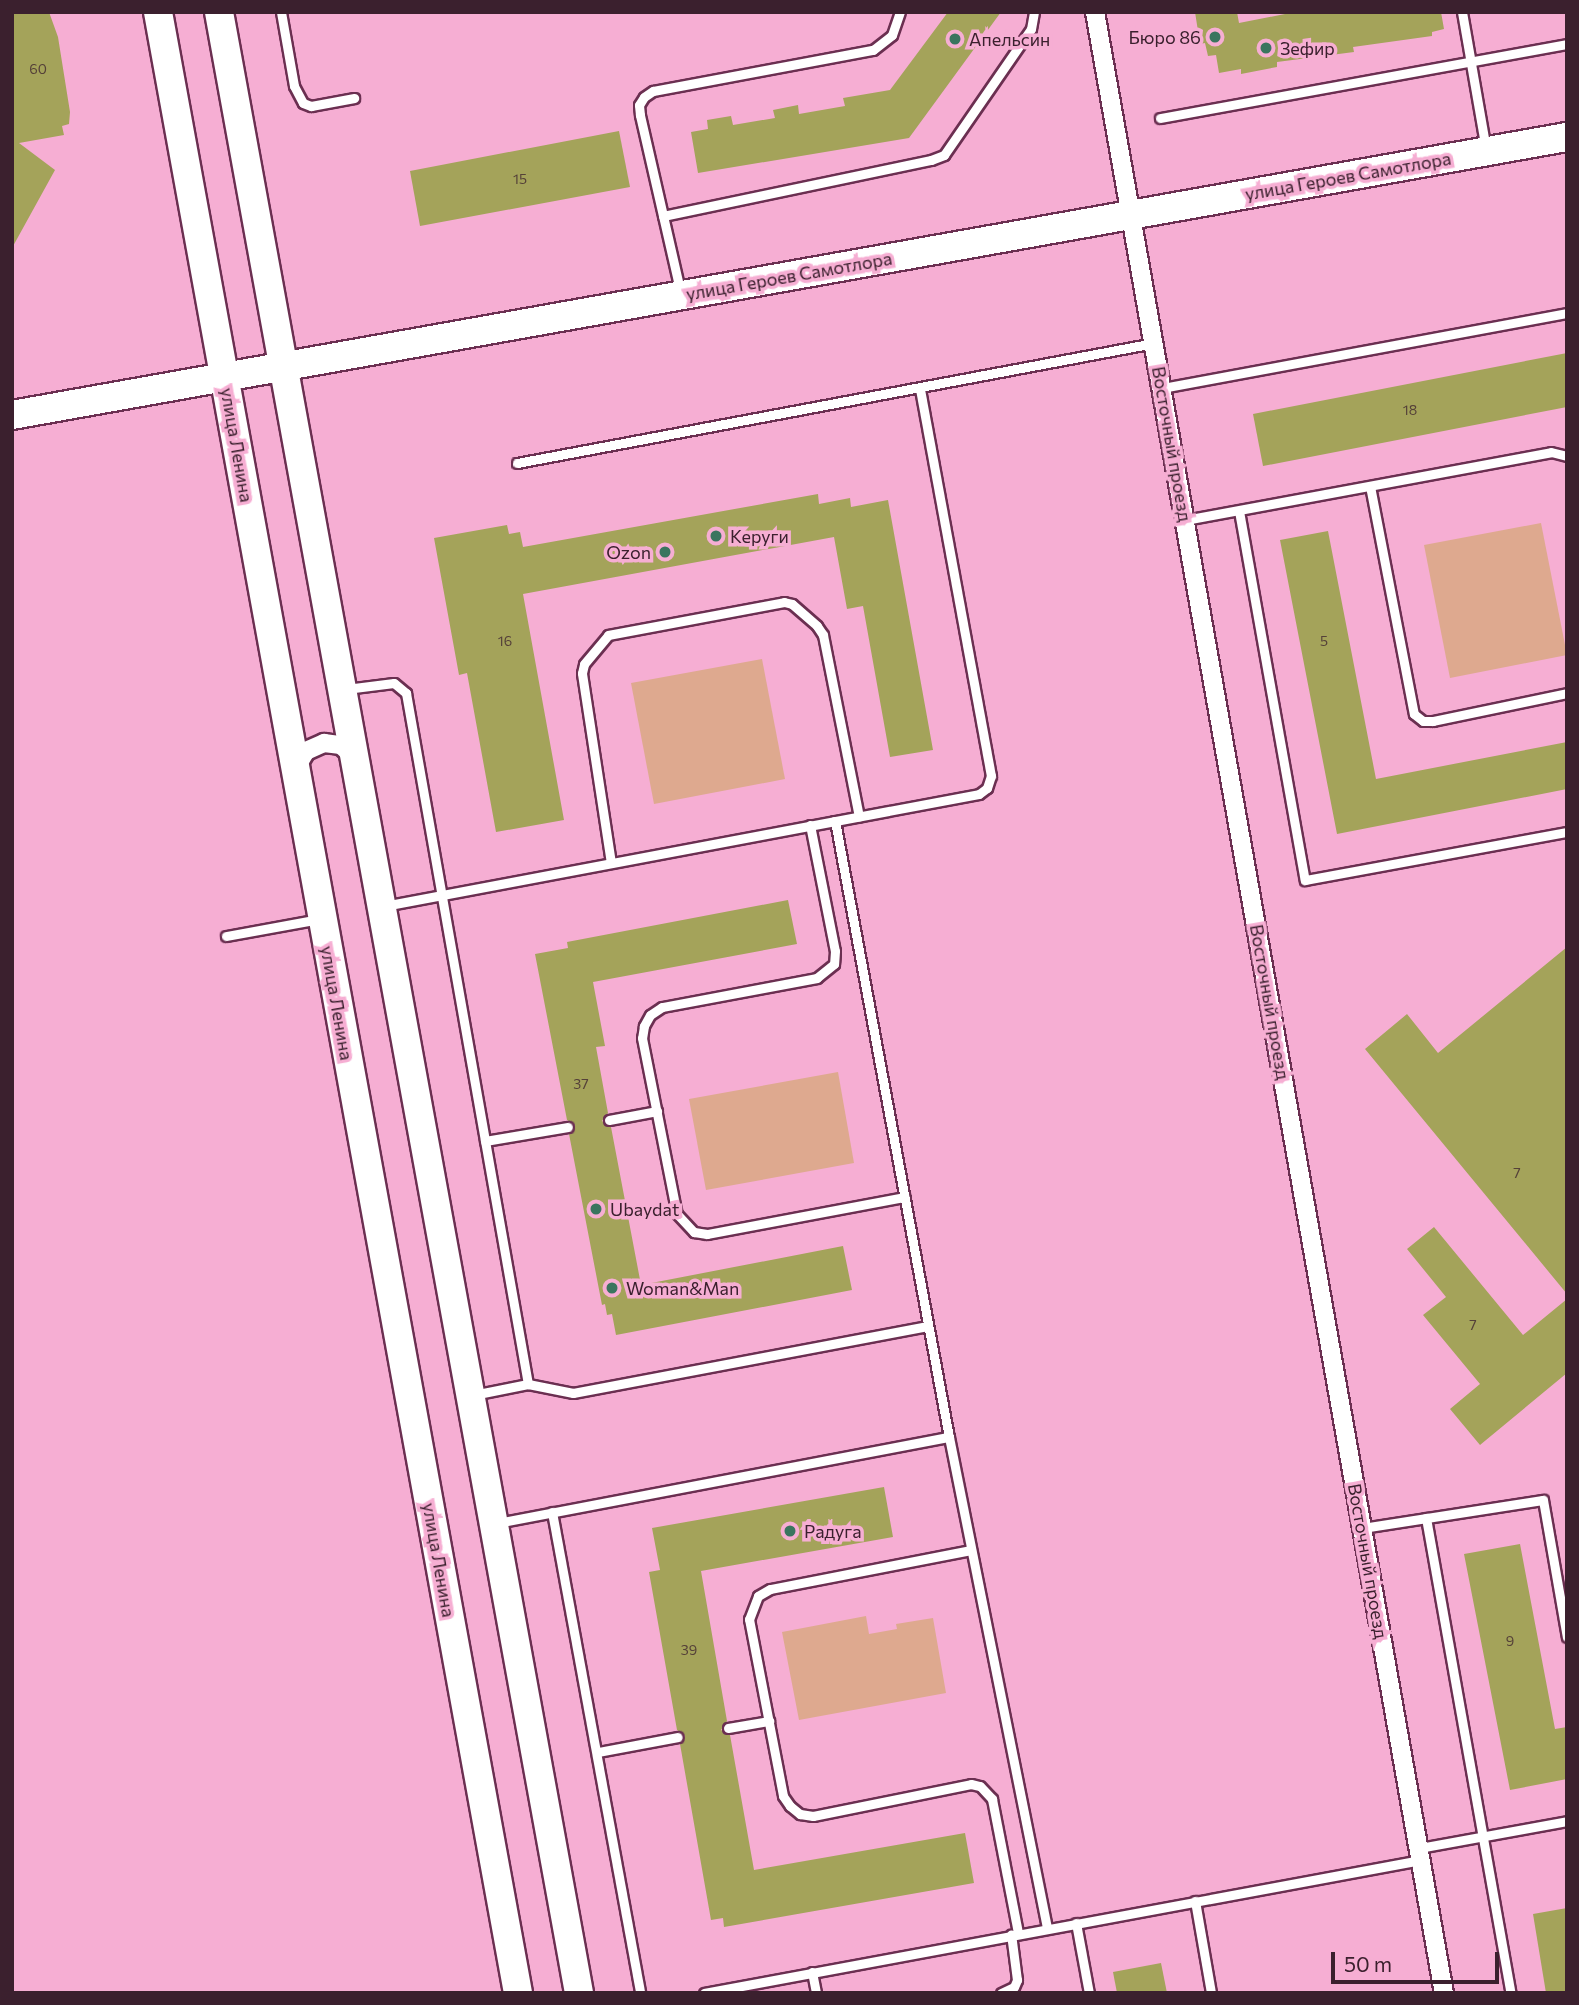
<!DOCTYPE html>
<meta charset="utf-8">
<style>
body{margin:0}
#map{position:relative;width:1579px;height:2005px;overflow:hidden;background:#f6aed3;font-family:Commissioner,sans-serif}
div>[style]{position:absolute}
.green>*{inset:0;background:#dea98f}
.building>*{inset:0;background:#a4a35a}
.roads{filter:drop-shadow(2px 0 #6b2f51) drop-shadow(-2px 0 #6b2f51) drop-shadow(0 2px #6b2f51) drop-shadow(0 -2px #6b2f51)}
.service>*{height:9px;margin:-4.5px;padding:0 4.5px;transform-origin:4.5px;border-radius:4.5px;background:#fff}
.minor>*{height:18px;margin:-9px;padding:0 9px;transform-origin:9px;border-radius:9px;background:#fff}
.primary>*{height:28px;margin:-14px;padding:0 14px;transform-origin:14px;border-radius:14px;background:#fff}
.dots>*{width:19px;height:19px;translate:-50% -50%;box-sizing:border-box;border:4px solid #f6aed3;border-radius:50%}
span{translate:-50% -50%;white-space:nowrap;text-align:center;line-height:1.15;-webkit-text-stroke:7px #f6aed3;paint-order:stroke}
.number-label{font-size:14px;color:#554139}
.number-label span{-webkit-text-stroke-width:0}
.poi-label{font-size:18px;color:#3b202e}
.right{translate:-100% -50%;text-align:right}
.left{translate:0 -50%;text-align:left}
.street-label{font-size:18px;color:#3b202e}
.frame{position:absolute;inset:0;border:14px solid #3b202e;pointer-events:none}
.scale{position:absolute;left:1331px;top:1952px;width:168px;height:32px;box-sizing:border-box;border:4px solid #3b202e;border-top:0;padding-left:9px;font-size:21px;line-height:24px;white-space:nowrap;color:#3b202e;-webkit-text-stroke:5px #f6aed3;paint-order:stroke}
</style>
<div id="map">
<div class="green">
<i style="clip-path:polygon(1541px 523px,1567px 655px,1450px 678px,1424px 545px)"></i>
<i style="clip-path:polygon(762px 659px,785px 779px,654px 804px,631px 683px)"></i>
<i style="clip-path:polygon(838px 1072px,854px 1163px,706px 1190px,689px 1099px)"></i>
<i style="clip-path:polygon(866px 1616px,869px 1634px,897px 1629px,896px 1624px,933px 1618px,946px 1693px,799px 1720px,782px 1632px)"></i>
</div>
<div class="building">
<i style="clip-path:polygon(12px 12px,49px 12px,58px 37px,70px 112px,69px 124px,62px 126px,64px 135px,19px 143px,55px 170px,12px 248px)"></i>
<i style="clip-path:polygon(948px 12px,1001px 12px,909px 138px,698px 173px,691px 132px,708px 129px,707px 120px,731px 116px,733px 125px,775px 118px,773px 110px,798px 105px,799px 114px,845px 106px,843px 98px,890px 90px)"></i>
<i style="clip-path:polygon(1195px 12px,1237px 12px,1239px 23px,1295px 12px,1441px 12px,1444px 29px,1432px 32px,1432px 36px,1353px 47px,1354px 52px,1277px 62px,1277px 67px,1241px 74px,1241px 69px,1219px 73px,1216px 55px,1208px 56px,1205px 43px,1200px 44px)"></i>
<i style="clip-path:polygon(619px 131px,630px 187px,420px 226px,410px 171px)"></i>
<i style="clip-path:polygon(1567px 353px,1567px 407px,1263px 466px,1253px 414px)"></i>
<i style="clip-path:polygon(818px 494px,819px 504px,850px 498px,851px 507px,888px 500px,933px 750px,890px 757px,863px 606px,847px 609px,834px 537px,523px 594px,564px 820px,496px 832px,467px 673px,459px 675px,434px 538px,507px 525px,509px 534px,520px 532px,523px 547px)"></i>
<i style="clip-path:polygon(1328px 531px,1376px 779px,1567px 742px,1567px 789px,1337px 834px,1280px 540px)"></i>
<i style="clip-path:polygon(788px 900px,797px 944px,593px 982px,605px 1046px,596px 1047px,608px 1113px,602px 1121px,611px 1127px,641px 1285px,843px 1246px,852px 1290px,616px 1335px,612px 1314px,607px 1315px,605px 1304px,602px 1305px,569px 1134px,575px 1125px,567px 1120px,535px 954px,568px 948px,567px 942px)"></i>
<i style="clip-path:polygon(1567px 947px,1567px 1294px,1365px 1049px,1407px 1014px,1438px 1053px)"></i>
<i style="clip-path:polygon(1434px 1227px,1523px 1335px,1567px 1299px,1567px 1373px,1480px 1445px,1450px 1409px,1480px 1384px,1423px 1315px,1446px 1297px,1407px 1249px)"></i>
<i style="clip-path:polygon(884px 1487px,893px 1537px,701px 1571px,727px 1721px,721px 1730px,730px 1735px,754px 1870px,965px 1833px,974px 1883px,724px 1927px,723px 1918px,711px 1920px,680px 1744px,685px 1736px,677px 1730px,649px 1572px,660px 1570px,652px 1528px)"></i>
<i style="clip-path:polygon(1520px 1544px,1555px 1729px,1567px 1727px,1567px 1779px,1510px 1790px,1464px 1554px)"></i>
<i style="clip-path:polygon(1567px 1908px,1567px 1993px,1546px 1993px,1533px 1914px)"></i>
<i style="clip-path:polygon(1161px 1963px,1167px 1993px,1117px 1993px,1113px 1972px)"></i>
</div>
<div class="roads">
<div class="service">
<i style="left:281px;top:12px;width:75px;rotate:80deg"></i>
<i style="left:294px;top:86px;width:19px;rotate:62deg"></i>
<i style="left:303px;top:103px;width:9px;rotate:21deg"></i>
<i style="left:311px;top:106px;width:44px;rotate:-10.5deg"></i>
<i style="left:1462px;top:12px;width:139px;rotate:80.1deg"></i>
<i style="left:1160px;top:118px;width:414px;rotate:-10.3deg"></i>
<i style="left:663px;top:216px;width:274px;rotate:-11.8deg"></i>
<i style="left:931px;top:160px;width:14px;rotate:-21deg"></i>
<i style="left:944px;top:155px;width:153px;rotate:-55.4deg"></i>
<i style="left:1031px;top:29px;width:17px;rotate:-80deg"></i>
<i style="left:680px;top:290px;width:180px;rotate:-102.9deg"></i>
<i style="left:640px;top:115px;width:10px;rotate:-96deg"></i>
<i style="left:639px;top:105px;width:9px;rotate:-58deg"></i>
<i style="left:644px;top:97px;width:11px;rotate:-34deg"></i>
<i style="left:653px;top:91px;width:224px;rotate:-10.6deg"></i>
<i style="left:873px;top:50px;width:24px;rotate:-38deg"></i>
<i style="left:892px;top:35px;width:24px;rotate:-71deg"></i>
<i style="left:1162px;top:388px;width:412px;rotate:-10.5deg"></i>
<i style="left:517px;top:463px;width:648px;rotate:-10.67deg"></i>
<i style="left:1370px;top:486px;width:232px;rotate:79.1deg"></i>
<i style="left:1414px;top:714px;width:11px;rotate:38deg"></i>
<i style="left:1423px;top:721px;width:10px"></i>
<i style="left:1433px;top:721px;width:137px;rotate:-11.8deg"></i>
<i style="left:1239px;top:511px;width:375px;rotate:79.9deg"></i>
<i style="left:1305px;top:880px;width:266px;rotate:-10.4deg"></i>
<i style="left:1185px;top:520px;width:372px;rotate:-10.5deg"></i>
<i style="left:1551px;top:452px;width:16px;rotate:14deg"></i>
<i style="left:346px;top:689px;width:48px;rotate:-7.1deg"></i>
<i style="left:394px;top:683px;width:16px;rotate:40deg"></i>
<i style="left:406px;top:693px;width:702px;rotate:79.99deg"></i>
<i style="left:835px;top:821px;width:626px;rotate:79.52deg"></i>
<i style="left:949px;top:1437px;width:501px;rotate:78.71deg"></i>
<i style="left:810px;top:825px;width:128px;rotate:78.8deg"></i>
<i style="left:835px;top:951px;width:13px;rotate:94deg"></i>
<i style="left:834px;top:964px;width:22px;rotate:141deg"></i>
<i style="left:817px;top:978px;width:158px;rotate:169.4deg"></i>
<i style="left:662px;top:1007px;width:14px;rotate:146deg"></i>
<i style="left:650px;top:1015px;width:13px;rotate:119deg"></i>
<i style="left:644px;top:1026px;width:12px;rotate:99deg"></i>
<i style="left:642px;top:1038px;width:179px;rotate:78.8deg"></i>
<i style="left:677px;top:1214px;width:25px;rotate:47deg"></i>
<i style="left:694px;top:1232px;width:13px;rotate:9deg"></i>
<i style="left:707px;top:1234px;width:201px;rotate:-10.6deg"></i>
<i style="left:611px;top:863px;width:192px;rotate:-98.7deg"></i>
<i style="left:582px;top:673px;width:9px;rotate:-77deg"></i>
<i style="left:584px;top:664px;width:38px;rotate:-50deg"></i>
<i style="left:608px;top:635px;width:179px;rotate:-10.6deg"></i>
<i style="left:784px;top:602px;width:8px;rotate:14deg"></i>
<i style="left:792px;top:604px;width:33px;rotate:41deg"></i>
<i style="left:817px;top:626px;width:11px;rotate:56deg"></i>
<i style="left:823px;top:635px;width:185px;rotate:78.8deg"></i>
<i style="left:384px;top:906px;width:605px;rotate:-10.66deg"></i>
<i style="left:979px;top:794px;width:10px;rotate:-37deg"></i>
<i style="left:987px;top:788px;width:13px;rotate:-72deg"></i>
<i style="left:991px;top:776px;width:394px;rotate:-100.4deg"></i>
<i style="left:226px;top:936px;width:96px;rotate:-10.3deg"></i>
<i style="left:609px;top:1120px;width:49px;rotate:-10.6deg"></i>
<i style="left:485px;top:1141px;width:84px;rotate:-9.6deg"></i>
<i style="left:473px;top:1395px;width:56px;rotate:-11.3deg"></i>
<i style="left:528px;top:1384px;width:46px;rotate:11.3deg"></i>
<i style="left:573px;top:1393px;width:361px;rotate:-10.7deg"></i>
<i style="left:552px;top:1512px;width:489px;rotate:79.6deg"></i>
<i style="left:1426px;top:1518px;width:483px;rotate:79.9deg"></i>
<i style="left:497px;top:1523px;width:460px;rotate:-10.8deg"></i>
<i style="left:1362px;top:1528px;width:183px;rotate:-8.8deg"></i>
<i style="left:1543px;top:1500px;width:139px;rotate:80.1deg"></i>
<i style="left:971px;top:1550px;width:205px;rotate:169deg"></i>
<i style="left:770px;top:1589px;width:14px;rotate:150deg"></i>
<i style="left:758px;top:1596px;width:25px;rotate:111deg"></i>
<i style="left:749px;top:1619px;width:180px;rotate:79.1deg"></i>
<i style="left:783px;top:1796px;width:12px;rotate:55deg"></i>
<i style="left:790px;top:1806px;width:13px;rotate:39deg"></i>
<i style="left:800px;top:1814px;width:13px;rotate:9deg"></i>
<i style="left:813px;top:1816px;width:161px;rotate:-11.4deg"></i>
<i style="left:971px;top:1784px;width:9px;rotate:13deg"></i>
<i style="left:980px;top:1786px;width:18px;rotate:47deg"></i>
<i style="left:992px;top:1799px;width:136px;rotate:79deg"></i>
<i style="left:728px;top:1728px;width:42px;rotate:-9.7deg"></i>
<i style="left:598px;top:1752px;width:81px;rotate:-10.6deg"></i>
<i style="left:1419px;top:1848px;width:150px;rotate:-10.3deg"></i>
<i style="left:1195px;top:1901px;width:93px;rotate:80.1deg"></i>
<i style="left:1076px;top:1923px;width:71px;rotate:79.5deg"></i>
<i style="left:812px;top:1972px;width:21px;rotate:79deg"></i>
<i style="left:704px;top:1993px;width:729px;rotate:-10.51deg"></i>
<i style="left:1001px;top:1993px;width:14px;rotate:-25deg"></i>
<i style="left:1014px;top:1987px;width:8px;rotate:-67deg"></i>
<i style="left:1017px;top:1980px;width:46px;rotate:-97.4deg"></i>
</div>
<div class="minor">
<i style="left:1095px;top:12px;width:2012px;rotate:80.01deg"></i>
<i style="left:295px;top:769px;width:21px;rotate:-59deg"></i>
<i style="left:306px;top:751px;width:20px;rotate:-24deg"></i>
<i style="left:324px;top:743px;width:17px;rotate:7deg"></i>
<i style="left:341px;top:745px;width:19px;rotate:43deg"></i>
</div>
<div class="primary">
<i style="left:158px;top:12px;width:2013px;rotate:79.7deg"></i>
<i style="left:219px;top:12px;width:2013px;rotate:79.7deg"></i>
<i style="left:12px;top:415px;width:1580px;rotate:-10.14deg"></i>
</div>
</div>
<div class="dots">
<i style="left:1215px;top:37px;background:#3a755f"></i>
<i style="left:955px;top:39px;background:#3a755f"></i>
<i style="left:1266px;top:48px;background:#3a755f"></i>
<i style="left:716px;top:536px;background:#3a755f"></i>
<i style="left:665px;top:552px;background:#3a755f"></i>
<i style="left:596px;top:1209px;background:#3a755f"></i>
<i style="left:612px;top:1288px;background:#3a755f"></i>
<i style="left:790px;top:1531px;background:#3a755f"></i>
</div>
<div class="number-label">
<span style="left:38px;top:69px">60</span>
<span style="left:520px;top:179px">15</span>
<span style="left:1410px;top:410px">18</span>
<span style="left:505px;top:641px">16</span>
<span style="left:1324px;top:641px">5</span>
<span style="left:581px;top:1084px">37</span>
<span style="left:1517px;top:1173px">7</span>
<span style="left:1473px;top:1325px">7</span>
<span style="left:1510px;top:1641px">9</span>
<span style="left:689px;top:1650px">39</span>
</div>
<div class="poi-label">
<span class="right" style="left:1201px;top:37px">Бюро 86</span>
<span class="left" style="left:969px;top:39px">Апельсин</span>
<span class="left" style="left:1280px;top:48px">Зефир</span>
<span class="left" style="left:730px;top:536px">Керуги</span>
<span class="right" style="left:651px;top:552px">Ozon</span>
<span class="left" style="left:610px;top:1209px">Ubaydat</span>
<span class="left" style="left:626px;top:1288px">Woman&amp;Man</span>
<span class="left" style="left:804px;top:1531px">Радуга</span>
</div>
<div class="street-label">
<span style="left:1348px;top:176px;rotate:-10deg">улица Героев Самотлора</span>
<span style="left:789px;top:276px;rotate:-10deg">улица Героев Самотлора</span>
<span style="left:1172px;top:444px;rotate:80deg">Восточный проезд</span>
<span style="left:237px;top:445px;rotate:80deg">улица Ленина</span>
<span style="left:1270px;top:1002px;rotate:80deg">Восточный проезд</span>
<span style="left:337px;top:1003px;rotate:80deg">улица Ленина</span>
<span style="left:439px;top:1560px;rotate:80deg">улица Ленина</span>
<span style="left:1368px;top:1561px;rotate:80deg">Восточный проезд</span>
</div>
<div class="frame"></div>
<div class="scale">50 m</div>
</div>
